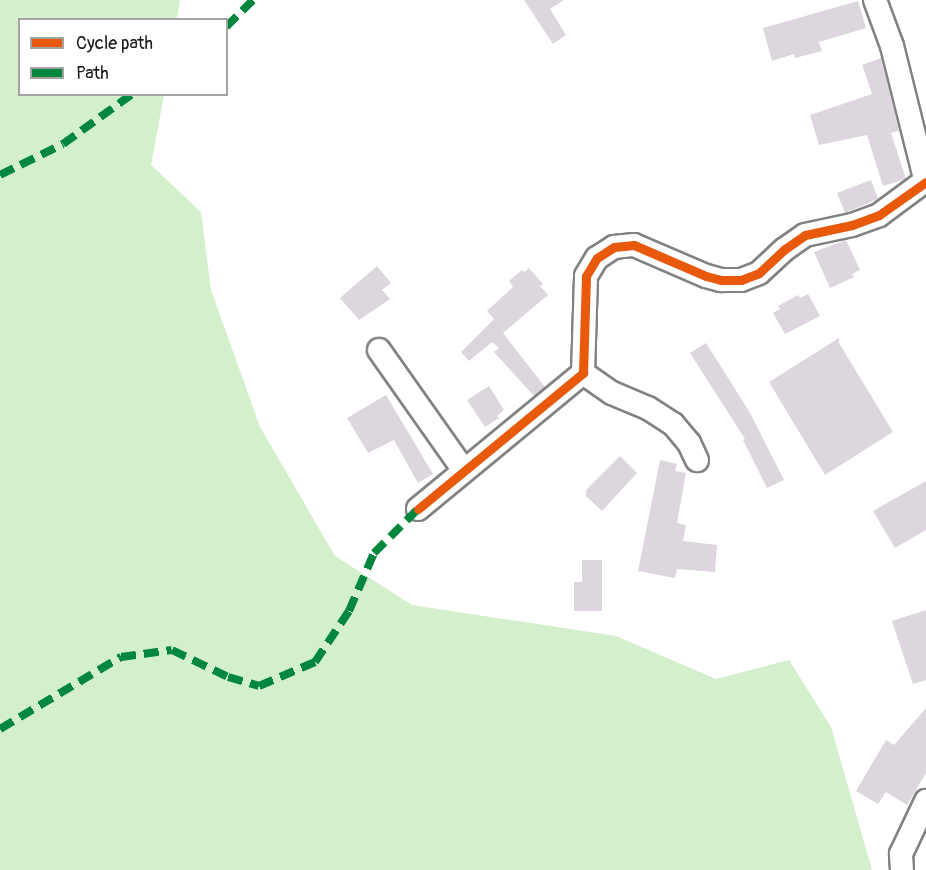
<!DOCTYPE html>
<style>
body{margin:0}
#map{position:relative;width:926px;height:870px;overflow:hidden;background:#fff;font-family:Pangolin,sans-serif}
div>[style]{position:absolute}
.green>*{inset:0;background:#d4efcc}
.building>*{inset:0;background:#ddd6de}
.roads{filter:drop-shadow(2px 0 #828282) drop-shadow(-2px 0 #828282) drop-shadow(0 2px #828282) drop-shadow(0 -2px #828282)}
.street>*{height:22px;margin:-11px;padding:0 11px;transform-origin:11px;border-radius:11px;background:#fff}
.quiet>*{height:8px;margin-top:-4px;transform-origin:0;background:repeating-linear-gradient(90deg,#00873e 0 15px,transparent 0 23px)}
.cycleway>*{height:9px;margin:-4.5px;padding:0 4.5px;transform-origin:4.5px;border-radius:4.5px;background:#e8590c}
span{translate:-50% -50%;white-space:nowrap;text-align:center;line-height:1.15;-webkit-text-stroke:4.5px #fff;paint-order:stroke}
.legend{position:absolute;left:18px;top:18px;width:210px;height:78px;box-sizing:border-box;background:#fff;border:2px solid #a4a4a4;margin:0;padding:8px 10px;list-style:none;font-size:18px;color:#1c1c1c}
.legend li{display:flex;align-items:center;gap:12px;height:30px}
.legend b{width:30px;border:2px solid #a4a4a4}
</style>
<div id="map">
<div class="green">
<i style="clip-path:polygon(0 0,180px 0,177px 19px,20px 20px,20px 94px,164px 95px,151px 165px,201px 212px,211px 290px,260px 427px,335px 556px,412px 605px,616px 636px,716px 679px,789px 660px,831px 727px,872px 870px,0 870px)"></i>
</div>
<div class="building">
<i style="clip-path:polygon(524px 0,564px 0,550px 9px,566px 35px,553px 44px)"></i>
<i style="clip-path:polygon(858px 1px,866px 28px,819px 42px,822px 51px,795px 58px,794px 54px,772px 61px,763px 28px)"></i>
<i style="clip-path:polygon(881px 58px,899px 131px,891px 133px,906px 179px,883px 186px,867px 135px,819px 145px,810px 115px,872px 94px,862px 65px)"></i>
<i style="clip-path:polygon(871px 180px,878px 199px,845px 213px,837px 193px)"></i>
<i style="clip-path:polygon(846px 240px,860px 270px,852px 274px,854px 277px,830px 288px,814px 252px)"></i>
<i style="clip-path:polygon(377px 266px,391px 283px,382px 290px,390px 299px,359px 320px,340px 298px)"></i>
<i style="clip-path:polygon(529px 268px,543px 284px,540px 286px,548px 295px,503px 333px,545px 387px,534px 396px,494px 352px,499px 348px,492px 342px,469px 361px,461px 352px,494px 319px,487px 311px,513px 287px,509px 281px,522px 270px,524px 272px)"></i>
<i style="clip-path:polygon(808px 294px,820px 316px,785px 334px,773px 313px,780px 309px,778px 306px,798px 295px,800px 298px)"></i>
<i style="clip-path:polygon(839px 338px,839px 343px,893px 432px,825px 475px,769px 382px)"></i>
<i style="clip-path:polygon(706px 343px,749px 411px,784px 480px,767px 488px,743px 440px,745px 439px,690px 353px)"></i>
<i style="clip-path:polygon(489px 386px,504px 410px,497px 416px,499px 418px,485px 427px,467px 400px)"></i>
<i style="clip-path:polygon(386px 395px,433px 474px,418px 483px,394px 440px,368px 453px,347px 418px)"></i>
<i style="clip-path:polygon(620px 456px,637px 473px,602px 511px,586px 496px,586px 490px)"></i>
<i style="clip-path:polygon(660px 460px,677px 464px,675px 471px,686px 473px,677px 523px,686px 525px,683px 541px,717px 545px,715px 572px,677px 569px,675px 578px,638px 571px)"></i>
<i style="clip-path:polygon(926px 481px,926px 530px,895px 548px,873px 511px)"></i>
<i style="clip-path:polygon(582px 560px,602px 560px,602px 611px,574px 611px,574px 582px,582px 582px)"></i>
<i style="clip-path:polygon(926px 610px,926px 680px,913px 684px,892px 621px)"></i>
<i style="clip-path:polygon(926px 708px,926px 773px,907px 805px,886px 792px,878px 804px,856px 791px,886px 740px,894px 745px)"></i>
</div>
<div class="roads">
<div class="street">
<i style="left:875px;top:0;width:49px;rotate:69.7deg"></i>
<i style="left:892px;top:46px;width:140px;rotate:76deg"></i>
<i style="left:379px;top:350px;width:146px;rotate:54.8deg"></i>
<i style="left:583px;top:373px;width:35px;rotate:35deg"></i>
<i style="left:612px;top:393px;width:39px;rotate:23deg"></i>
<i style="left:648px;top:408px;width:30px;rotate:33deg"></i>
<i style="left:673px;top:424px;width:25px;rotate:50deg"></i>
<i style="left:689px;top:443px;width:19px;rotate:65deg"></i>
<i style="left:418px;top:509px;width:214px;rotate:-39.5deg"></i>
<i style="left:583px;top:373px;width:97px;rotate:-88.2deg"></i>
<i style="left:586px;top:276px;width:21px;rotate:-59deg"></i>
<i style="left:597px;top:258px;width:20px;rotate:-33deg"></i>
<i style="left:614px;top:247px;width:20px;rotate:-6deg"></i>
<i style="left:634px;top:245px;width:78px;rotate:23.3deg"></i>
<i style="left:706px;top:276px;width:16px;rotate:15deg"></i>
<i style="left:721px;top:280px;width:20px"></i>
<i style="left:741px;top:280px;width:19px;rotate:-21deg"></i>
<i style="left:759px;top:273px;width:35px;rotate:-43deg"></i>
<i style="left:785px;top:249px;width:24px;rotate:-35deg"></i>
<i style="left:805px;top:235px;width:48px;rotate:-12deg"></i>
<i style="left:852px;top:225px;width:29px;rotate:-20deg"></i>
<i style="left:879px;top:215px;width:57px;rotate:-36.5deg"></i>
<i style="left:902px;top:870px;width:16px;rotate:-94deg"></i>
<i style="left:901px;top:854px;width:59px;rotate:-64.7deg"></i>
</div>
</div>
<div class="quiet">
<i style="left:226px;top:27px;width:38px;rotate:-45deg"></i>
<i style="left:0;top:175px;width:70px;rotate:-26.2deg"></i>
<i style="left:63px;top:144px;width:85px;rotate:-35.9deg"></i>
<i style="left:0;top:729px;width:141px;rotate:-30.8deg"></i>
<i style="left:121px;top:657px;width:51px;rotate:-7.8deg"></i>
<i style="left:172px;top:650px;width:62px;rotate:25.7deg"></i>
<i style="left:228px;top:677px;width:32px;rotate:16deg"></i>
<i style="left:259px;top:686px;width:61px;rotate:-23.2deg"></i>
<i style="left:315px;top:662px;width:61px;rotate:-56.3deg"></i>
<i style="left:349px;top:611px;width:63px;rotate:-66.7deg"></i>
<i style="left:374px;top:553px;width:62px;rotate:-45deg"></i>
</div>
<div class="cycleway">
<i style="left:418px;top:509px;width:214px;rotate:-39.5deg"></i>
<i style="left:583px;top:373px;width:97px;rotate:-88.2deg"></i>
<i style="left:586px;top:276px;width:21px;rotate:-59deg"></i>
<i style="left:597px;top:258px;width:20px;rotate:-33deg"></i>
<i style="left:614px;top:247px;width:20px;rotate:-6deg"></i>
<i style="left:634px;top:245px;width:78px;rotate:23.3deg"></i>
<i style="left:706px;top:276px;width:16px;rotate:15deg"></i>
<i style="left:721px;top:280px;width:20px"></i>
<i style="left:741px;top:280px;width:19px;rotate:-21deg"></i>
<i style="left:759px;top:273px;width:35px;rotate:-43deg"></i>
<i style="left:785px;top:249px;width:24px;rotate:-35deg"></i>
<i style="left:805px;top:235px;width:48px;rotate:-12deg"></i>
<i style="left:852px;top:225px;width:29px;rotate:-20deg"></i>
<i style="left:879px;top:215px;width:57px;rotate:-35.1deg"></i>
</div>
<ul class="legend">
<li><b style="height:8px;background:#e8590c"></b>Cycle path</li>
<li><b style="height:8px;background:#00873e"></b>Path</li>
</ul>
</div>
